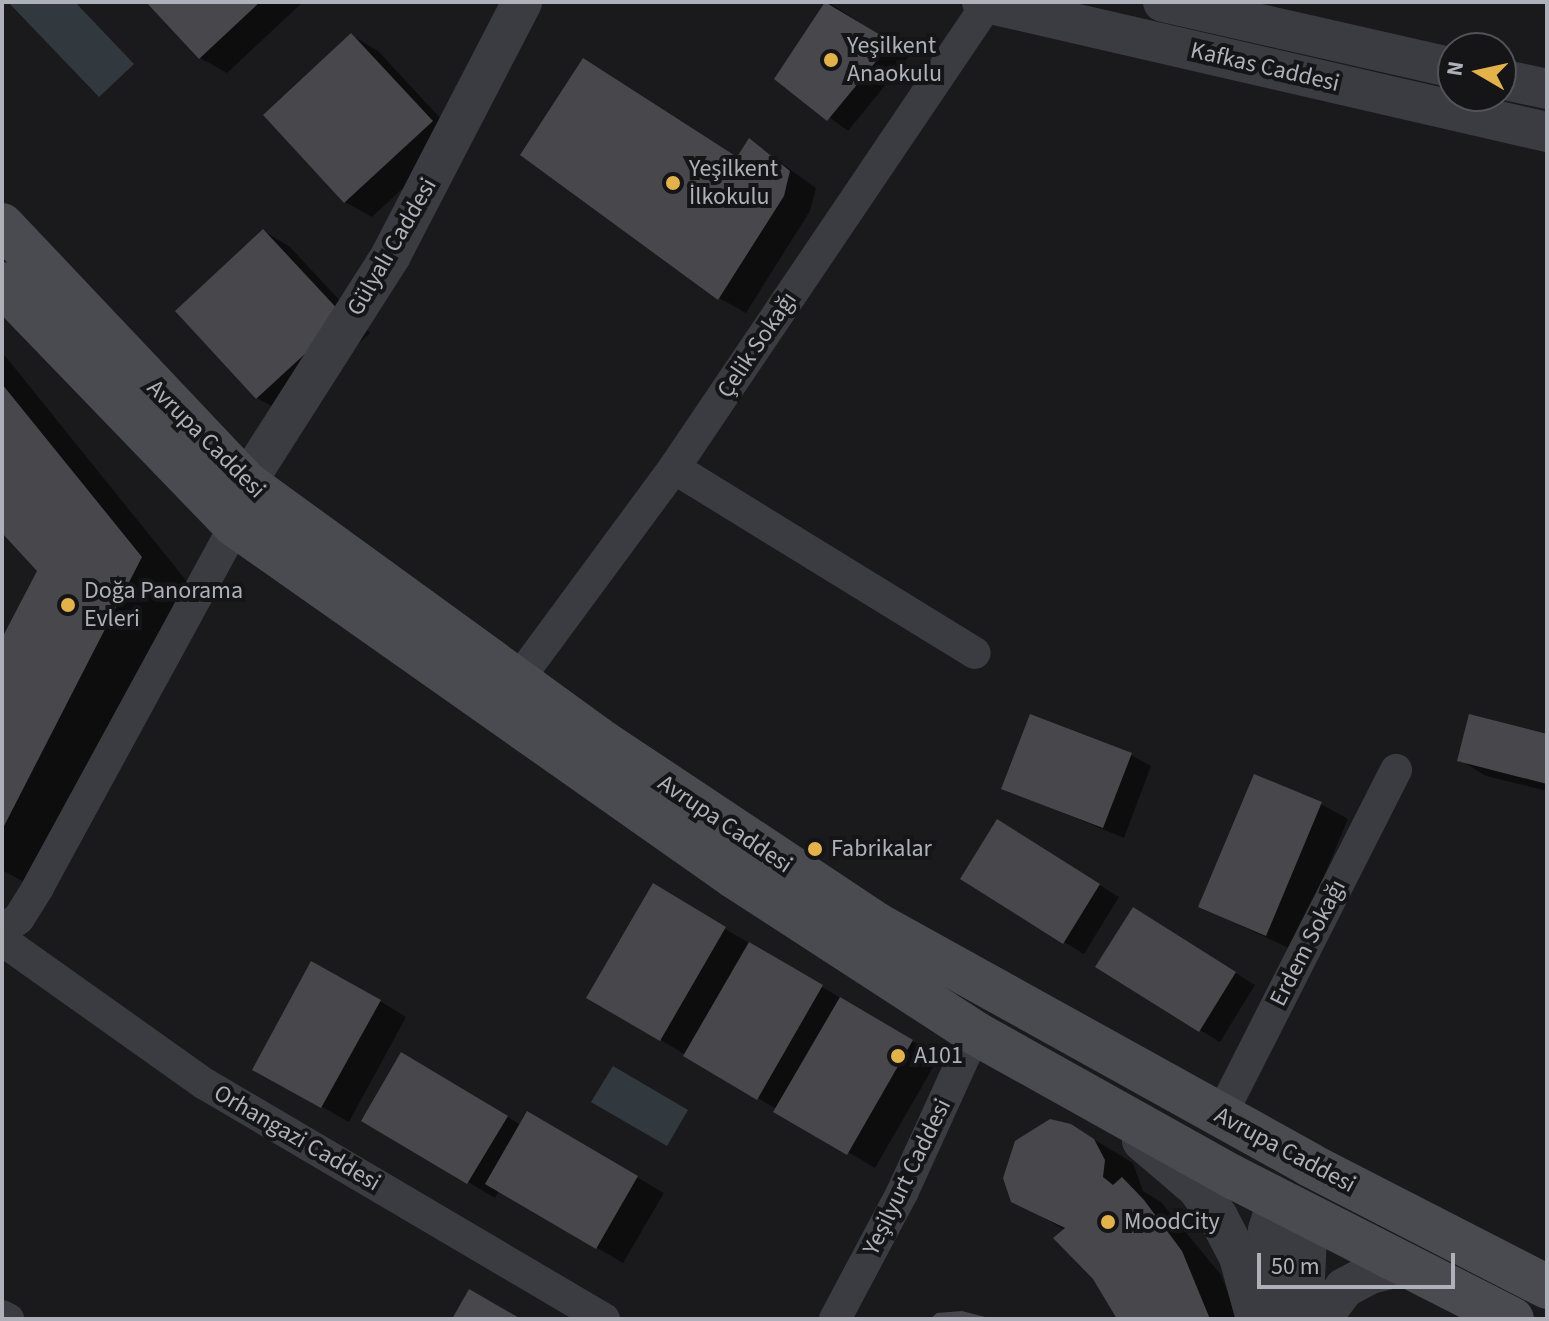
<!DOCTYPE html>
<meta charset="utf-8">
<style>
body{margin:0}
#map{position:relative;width:1549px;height:1321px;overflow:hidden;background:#1a1a1c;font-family:"Source Sans 3",sans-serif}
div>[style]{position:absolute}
.water>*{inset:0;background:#31393f}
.shadow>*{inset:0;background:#0007}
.building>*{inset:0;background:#47474c}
.minor>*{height:32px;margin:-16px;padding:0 16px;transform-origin:16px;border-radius:16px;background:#3b3c41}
.tertiary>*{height:40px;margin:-20px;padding:0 20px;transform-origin:20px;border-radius:20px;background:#3b3c41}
.secondary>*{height:44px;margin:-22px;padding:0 22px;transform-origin:22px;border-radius:22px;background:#494b50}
.dots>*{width:22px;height:22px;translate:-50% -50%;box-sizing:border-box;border:4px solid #151517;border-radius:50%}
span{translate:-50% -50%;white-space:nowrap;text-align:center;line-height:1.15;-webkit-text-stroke:8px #151517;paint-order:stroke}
.poi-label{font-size:24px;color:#aeb1ba}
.left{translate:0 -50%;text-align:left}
.street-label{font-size:24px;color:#aeb1ba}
.frame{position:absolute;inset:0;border:4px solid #aeb1ba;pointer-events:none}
.north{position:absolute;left:1437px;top:32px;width:80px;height:80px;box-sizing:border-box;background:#151517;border:2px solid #525358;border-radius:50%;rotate:279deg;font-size:22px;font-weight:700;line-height:32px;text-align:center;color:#aeb1ba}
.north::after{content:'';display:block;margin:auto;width:28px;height:36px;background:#e3b24b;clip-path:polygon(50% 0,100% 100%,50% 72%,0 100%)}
.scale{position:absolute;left:1257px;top:1253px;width:198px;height:36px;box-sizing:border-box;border:4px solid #aeb1ba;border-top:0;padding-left:10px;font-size:24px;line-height:28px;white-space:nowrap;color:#aeb1ba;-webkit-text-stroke:6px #151517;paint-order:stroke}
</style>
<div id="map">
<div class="water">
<i style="clip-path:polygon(8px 2px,75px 2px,134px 64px,99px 97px)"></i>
<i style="clip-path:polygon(613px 1066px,688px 1110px,667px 1146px,591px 1102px)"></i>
</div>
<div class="shadow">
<i style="clip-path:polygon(148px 2px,303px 2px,227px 73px,200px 58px)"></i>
<i style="clip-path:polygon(828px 2px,910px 55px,848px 131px,776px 78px)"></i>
<i style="clip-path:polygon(351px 35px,378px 51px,458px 137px,372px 217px,345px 202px)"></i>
<i style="clip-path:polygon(750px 141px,816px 188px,810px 211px,746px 313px,719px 298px,738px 158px)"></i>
<i style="clip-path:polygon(264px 231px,290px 247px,370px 333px,284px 413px,257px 398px)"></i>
<i style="clip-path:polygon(2px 352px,193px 589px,39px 890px,2px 870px,2px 643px,39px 571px,2px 530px)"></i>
<i style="clip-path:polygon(1547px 736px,1547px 791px,1486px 776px,1460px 760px)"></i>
<i style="clip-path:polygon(1131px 755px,1151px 766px,1124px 838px,1003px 788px)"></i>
<i style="clip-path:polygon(1321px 804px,1348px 819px,1293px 950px,1201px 907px)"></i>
<i style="clip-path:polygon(1017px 833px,1119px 897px,1084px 954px,1064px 942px)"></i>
<i style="clip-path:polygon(654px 886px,939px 1057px,875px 1168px,589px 997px)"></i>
<i style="clip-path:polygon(1153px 921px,1255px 985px,1220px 1042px,1200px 1030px)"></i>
<i style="clip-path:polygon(380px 1001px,406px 1017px,349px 1122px,281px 1084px)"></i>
<i style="clip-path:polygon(402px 1055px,521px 1125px,528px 1114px,664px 1193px,623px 1263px,499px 1190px,495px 1198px,364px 1120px)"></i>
<i style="clip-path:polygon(1050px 1121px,1070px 1125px,1133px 1163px,1143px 1191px,1161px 1202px,1221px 1275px,1238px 1319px,1120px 1319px,1065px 1230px,1012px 1200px,1017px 1142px)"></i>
</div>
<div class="building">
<i style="clip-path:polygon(146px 2px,260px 2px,199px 59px)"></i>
<i style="clip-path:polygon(825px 2px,892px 42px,827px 121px,774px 79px)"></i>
<i style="clip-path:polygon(351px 33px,433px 121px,344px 203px,263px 115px)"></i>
<i style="clip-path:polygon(583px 58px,737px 157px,749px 138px,790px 171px,784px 196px,718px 300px,520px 155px)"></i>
<i style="clip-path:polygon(263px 229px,345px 317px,256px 399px,175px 311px)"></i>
<i style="clip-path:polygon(2px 384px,142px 557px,2px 830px,2px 638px,37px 571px,2px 533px)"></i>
<i style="clip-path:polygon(1030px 714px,1132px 753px,1103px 828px,1001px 789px)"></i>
<i style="clip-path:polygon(1469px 714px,1547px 734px,1547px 784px,1457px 761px)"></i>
<i style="clip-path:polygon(1254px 774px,1322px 802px,1266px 936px,1198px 907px)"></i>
<i style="clip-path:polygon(997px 819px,1100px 884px,1063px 944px,960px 879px)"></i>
<i style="clip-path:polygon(653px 883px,726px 927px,660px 1041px,586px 998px)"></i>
<i style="clip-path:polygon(1133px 907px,1236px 972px,1199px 1032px,1095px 967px)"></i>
<i style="clip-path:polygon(749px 942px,823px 985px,757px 1100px,683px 1056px)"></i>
<i style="clip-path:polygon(311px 961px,381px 1000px,321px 1108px,252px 1070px)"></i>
<i style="clip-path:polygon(840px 997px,913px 1040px,847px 1155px,773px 1112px)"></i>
<i style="clip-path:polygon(401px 1052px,508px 1116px,467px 1184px,361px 1121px)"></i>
<i style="clip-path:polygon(527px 1111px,638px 1176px,596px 1249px,485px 1184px)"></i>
<i style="clip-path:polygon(1050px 1119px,1071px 1124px,1094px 1139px,1105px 1160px,1103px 1177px,1113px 1185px,1122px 1177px,1144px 1200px,1182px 1251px,1210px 1319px,1117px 1319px,1093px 1279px,1053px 1238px,1065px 1228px,1011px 1202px,1003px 1178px,1015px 1141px)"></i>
<i style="clip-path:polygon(469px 1289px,521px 1319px,452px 1319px)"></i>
<i style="clip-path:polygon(962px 1311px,993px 1319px,930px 1319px,937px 1313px)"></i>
</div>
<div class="minor">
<i style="left:674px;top:468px;width:353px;rotate:31.6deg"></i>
<i style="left:517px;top:681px;width:265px;rotate:-53.6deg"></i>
<i style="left:674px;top:468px;width:561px;rotate:-55.97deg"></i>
<i style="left:2px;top:931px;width:21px;rotate:-37deg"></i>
<i style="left:19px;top:918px;width:36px;rotate:-58deg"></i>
<i style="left:38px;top:887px;width:412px;rotate:-61.4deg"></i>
<i style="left:2px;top:940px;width:249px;rotate:35.4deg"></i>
<i style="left:205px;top:1084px;width:463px;rotate:30.5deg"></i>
<i style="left:1221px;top:1115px;width:387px;rotate:-63.1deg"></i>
<i style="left:2px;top:1316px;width:7px;rotate:27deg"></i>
<i style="left:835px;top:1319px;width:143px;rotate:-62deg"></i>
<i style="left:902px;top:1193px;width:176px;rotate:-65.5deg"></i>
</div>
<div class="tertiary">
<i style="left:982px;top:2px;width:580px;rotate:12.96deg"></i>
<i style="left:1163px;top:2px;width:297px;rotate:12.8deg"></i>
<i style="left:1501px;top:79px;width:47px;rotate:12.3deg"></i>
<i style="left:246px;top:483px;width:270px;rotate:-57.5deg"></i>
<i style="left:391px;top:255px;width:285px;rotate:-62.6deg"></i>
<i style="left:1142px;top:1141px;width:72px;rotate:40.5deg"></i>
<i style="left:1197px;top:1188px;width:36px;rotate:54deg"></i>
<i style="left:1218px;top:1217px;width:45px;rotate:62.3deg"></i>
<i style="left:1239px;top:1257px;width:64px;rotate:74.7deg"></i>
<i style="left:1271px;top:1311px;width:81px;rotate:-92.1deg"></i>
<i style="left:1268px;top:1230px;width:31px;rotate:-73deg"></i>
<i style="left:1303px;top:1319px;width:102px;rotate:-87.2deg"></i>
<i style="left:1321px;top:1319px;width:39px;rotate:-53deg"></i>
<i style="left:1344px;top:1288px;width:30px;rotate:-28deg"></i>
<i style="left:1370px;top:1274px;width:36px;rotate:-14deg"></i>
</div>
<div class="secondary">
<i style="left:2px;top:225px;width:355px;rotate:46.6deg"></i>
<i style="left:246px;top:483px;width:442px;rotate:36deg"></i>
<i style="left:604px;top:743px;width:327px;rotate:33.6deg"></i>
<i style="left:876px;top:924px;width:496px;rotate:29deg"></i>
<i style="left:1310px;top:1165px;width:267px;rotate:27.2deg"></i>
<i style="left:2px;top:284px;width:335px;rotate:46deg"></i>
<i style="left:235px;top:525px;width:611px;rotate:35.15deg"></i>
<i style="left:735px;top:877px;width:286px;rotate:33deg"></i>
<i style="left:975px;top:1033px;width:295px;rotate:29.2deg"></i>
<i style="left:1233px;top:1177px;width:313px;rotate:27deg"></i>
</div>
<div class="dots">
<i style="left:831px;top:60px;background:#e3b24b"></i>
<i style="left:673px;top:183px;background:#e3b24b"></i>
<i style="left:68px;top:605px;background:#e3b24b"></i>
<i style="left:815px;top:849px;background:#e3b24b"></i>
<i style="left:898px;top:1056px;background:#e3b24b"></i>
<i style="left:1108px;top:1222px;background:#e3b24b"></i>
</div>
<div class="poi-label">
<span class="left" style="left:847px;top:60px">Yeşilkent<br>Anaokulu</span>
<span class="left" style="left:689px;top:183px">Yeşilkent<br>İlkokulu</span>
<span class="left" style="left:84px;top:605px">Doğa Panorama<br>Evleri</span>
<span class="left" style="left:831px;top:849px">Fabrikalar</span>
<span class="left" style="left:914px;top:1056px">A101</span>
<span class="left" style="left:1124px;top:1222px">MoodCity</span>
</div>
<div class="street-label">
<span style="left:1265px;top:67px;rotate:13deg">Kafkas Caddesi</span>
<span style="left:392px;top:247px;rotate:-60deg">Gülyalı Caddesi</span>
<span style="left:757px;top:345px;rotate:-56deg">Çelik Sokağı</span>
<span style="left:206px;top:439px;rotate:45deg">Avrupa Caddesi</span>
<span style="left:725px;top:824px;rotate:34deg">Avrupa Caddesi</span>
<span style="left:1308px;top:943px;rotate:-63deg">Erdem Sokağı</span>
<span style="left:297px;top:1138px;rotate:30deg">Orhangazi Caddesi</span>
<span style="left:1285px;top:1150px;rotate:28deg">Avrupa Caddesi</span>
<span style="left:907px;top:1177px;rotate:-64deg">Yeşilyurt Caddesi</span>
</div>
<div class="frame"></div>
<div class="north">N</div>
<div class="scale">50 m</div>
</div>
